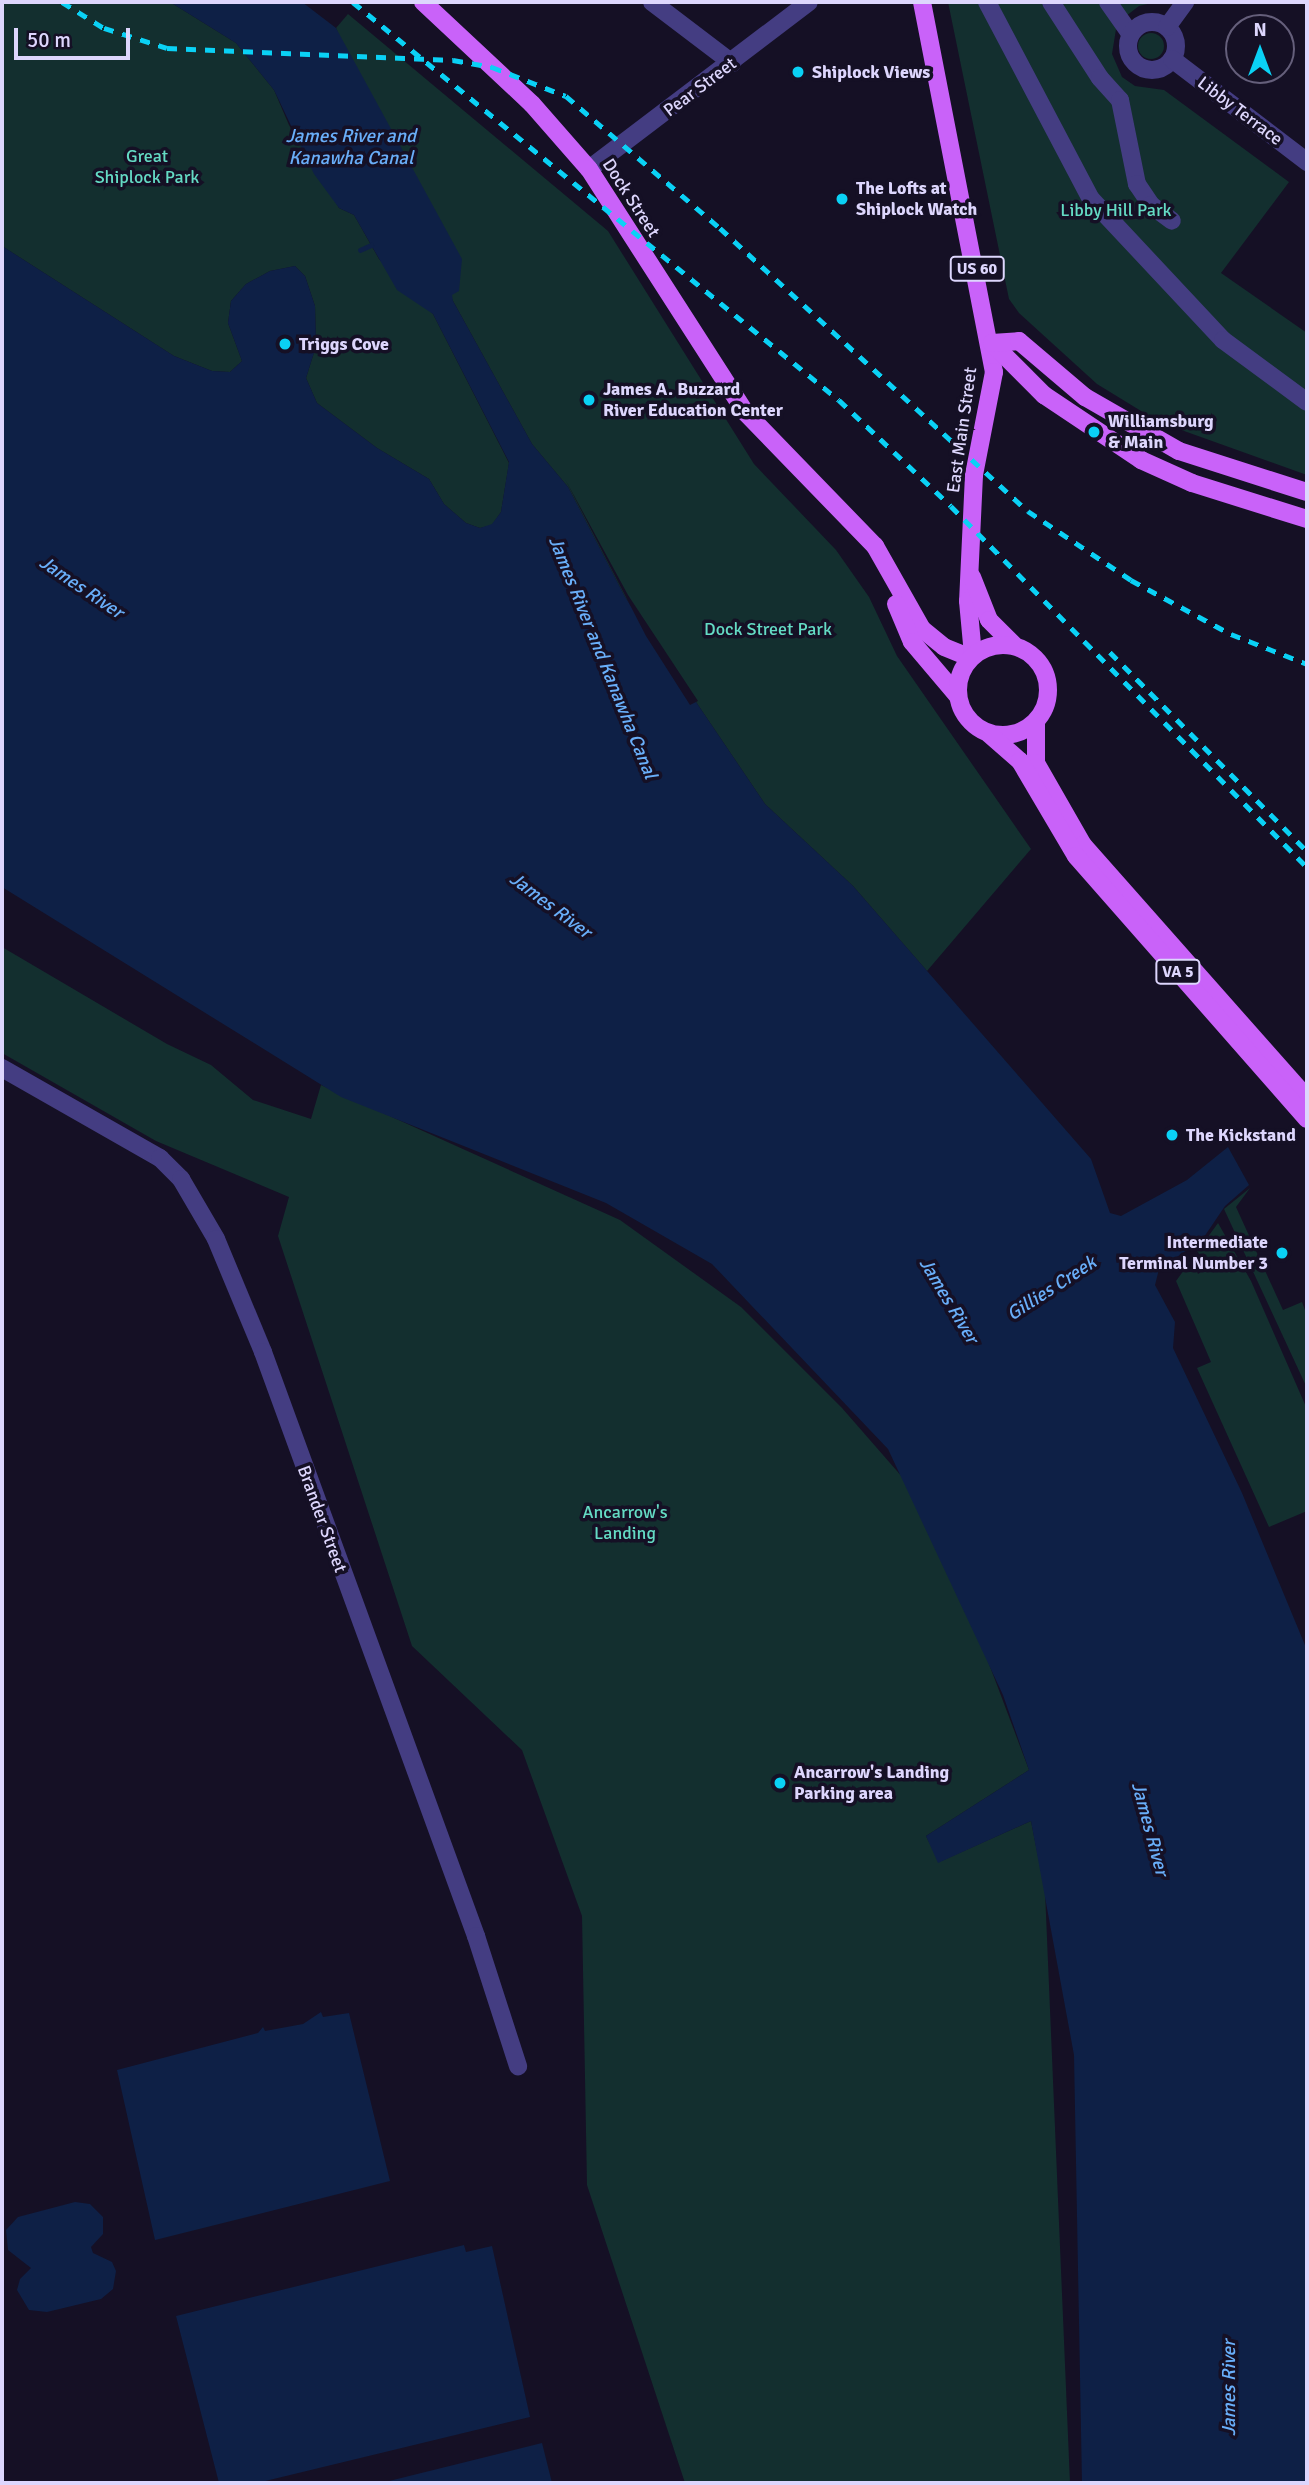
<!DOCTYPE html>
<style>
body{margin:0}
#map{position:relative;width:1309px;height:2485px;overflow:hidden;background:#151025;font-family:Signika,sans-serif}
div>[style]{position:absolute}
.green>*{inset:0;background:#132f2f}
.round{border-radius:50%}
.water>*{inset:0;background:#0e2046}
.pier>*{inset:0;background:#151025}
.stream>*{height:4.5px;margin:-2.25px;padding:0 2.25px;transform-origin:2.25px;border-radius:2.25px;background:#0e2046}
.minor>*{height:18px;margin:-9px;padding:0 9px;transform-origin:9px;border-radius:9px;background:#443d82}
.minor>.ring{margin:-9px;padding:0;box-sizing:content-box;background:none;border:18px solid #443d82;border-radius:50%}
.major>*{height:18px;margin:-9px;padding:0 9px;transform-origin:9px;border-radius:9px;background:#c962f9}
.major>.ring{margin:-9px;padding:0;box-sizing:content-box;background:none;border:18px solid #c962f9;border-radius:50%}
.rail>*{height:4.5px;margin-top:-2.25px;transform-origin:0;background:repeating-linear-gradient(90deg,#0ad1f5 0 10px,transparent 0 19px)}
.dots>*{width:19px;height:19px;translate:-50% -50%;box-sizing:border-box;border:4px solid #151025;border-radius:50%}
span{translate:-50% -50%;white-space:nowrap;text-align:center;line-height:1.15;-webkit-text-stroke:7px #151025;paint-order:stroke}
.shield-label span{padding:2px 5px;background:#151025;border:2px solid;border-radius:5px;-webkit-text-stroke-width:0}
.shield-label{font-size:16px;color:#ddd6fd;font-weight:700}
.poi-label{font-size:18px;color:#ddd6fd;font-weight:700}
.left{translate:0 -50%;text-align:left}
.right{translate:-100% -50%;text-align:right}
.street-label{font-size:18px;color:#ddd6fd}
.park-label{font-size:18px;color:#64dbc4}
.water-label{font-size:19px;color:#69aef9;font-style:italic}
.frame{position:absolute;inset:0;border:4px solid #ddd6fd;pointer-events:none}
.north{position:absolute;left:1225px;top:14px;width:70px;height:70px;box-sizing:border-box;background:#151025;border:2px solid #655f7b;border-radius:50%;rotate:0deg;font-size:19px;font-weight:700;line-height:28px;text-align:center;color:#ddd6fd}
.north::after{content:'';display:block;margin:auto;width:24px;height:32px;background:#0ad1f5;clip-path:polygon(50% 0,100% 100%,50% 72%,0 100%)}
.scale{position:absolute;left:14px;top:28px;width:116px;height:32px;box-sizing:border-box;border:4px solid #ddd6fd;border-top:0;padding-left:9px;font-size:21px;line-height:24px;white-space:nowrap;color:#ddd6fd;-webkit-text-stroke:5px #151025;paint-order:stroke}
</style>
<div id="map">
<div class="green">
<i style="clip-path:polygon(2px 2px,170px 2px,236px 43px,274px 90px,289px 125px,339px 208px,354px 215px,379px 259px,433px 314px,509px 463px,501px 512px,492px 525px,480px 528px,466px 523px,444px 504px,429px 479px,377px 448px,317px 403px,306px 378px,316px 346px,315px 306px,305px 276px,295px 266px,270px 271px,246px 284px,231px 301px,228px 323px,242px 361px,230px 372px,212px 371px,174px 356px,2px 246px)"></i>
<i style="clip-path:polygon(948px 2px,1156px 2px,1139px 6px,1117px 23px,1112px 54px,1122px 77px,1135px 86px,1164px 90px,1289px 182px,1221px 273px,1307px 333px,1307px 475px,1159px 422px,1097px 384px,1019px 313px,1009px 299px)"></i>
<i style="clip-path:polygon(348px 14px,608px 231px,754px 464px,836px 550px,869px 597px,897px 656px,1031px 849px,927px 971px,853px 886px,765px 804px,625px 597px,568px 487px,532px 444px,453px 301px,336px 28px)"></i>
<i class="round" style="left:1138px;top:33px;width:26px;height:26px"></i>
<i style="clip-path:polygon(2px 947px,167px 1044px,211px 1065px,253px 1100px,311px 1119px,321px 1085px,620px 1220px,741px 1307px,842px 1408px,931px 1510px,1029px 1770px,926px 1836px,939px 1862px,1031px 1821px,1045px 1891px,1070px 2483px,685px 2483px,587px 2185px,582px 1916px,522px 1750px,412px 1646px,278px 1236px,289px 1197px,156px 1141px,2px 1053px)"></i>
<i style="clip-path:polygon(1250px 1188px,1236px 1207px,1283px 1310px,1302px 1302px,1305px 1310px,1307px 1388px,1224px 1209px)"></i>
<i style="clip-path:polygon(1218px 1223px,1251px 1281px,1307px 1409px,1307px 1511px,1269px 1527px,1197px 1368px,1211px 1362px,1176px 1281px)"></i>
</div>
<div class="water">
<i style="clip-path:polygon(170px 2px,302px 2px,336px 28px,462px 259px,459px 291px,452px 295px,453px 301px,532px 444px,568px 487px,625px 597px,765px 804px,853px 886px,1091px 1159px,1110px 1213px,1121px 1216px,1187px 1180px,1228px 1147px,1249px 1185px,1225px 1206px,1202px 1240px,1159px 1269px,1155px 1285px,1175px 1322px,1173px 1348px,1242px 1493px,1307px 1650px,1307px 2483px,1082px 2483px,1074px 2055px,1031px 1821px,938px 1863px,926px 1836px,1029px 1770px,1003px 1695px,888px 1449px,712px 1264px,606px 1203px,341px 1097px,2px 887px,2px 246px,174px 356px,212px 371px,230px 372px,242px 361px,228px 323px,231px 301px,246px 284px,270px 271px,295px 266px,305px 276px,315px 306px,316px 346px,306px 378px,317px 403px,377px 448px,429px 479px,444px 504px,466px 523px,480px 528px,492px 524px,501px 512px,509px 462px,433px 314px,397px 290px,354px 215px,339px 208px,314px 174px,274px 90px,236px 43px)"></i>
<i style="clip-path:polygon(321px 2012px,323px 2017px,349px 2013px,390px 2181px,155px 2240px,117px 2070px,258px 2033px,263px 2027px,265px 2031px,303px 2024px)"></i>
<i style="clip-path:polygon(75px 2202px,90px 2204px,103px 2217px,103px 2234px,91px 2247px,93px 2253px,112px 2262px,116px 2271px,113px 2289px,101px 2299px,47px 2312px,29px 2310px,17px 2290px,20px 2279px,31px 2268px,8px 2250px,6px 2230px,18px 2217px)"></i>
<i style="clip-path:polygon(464px 2245px,466px 2252px,492px 2246px,530px 2417px,257px 2483px,219px 2483px,176px 2316px)"></i>
<i style="clip-path:polygon(542px 2443px,552px 2483px,381px 2483px)"></i>
</div>
<div class="pier">
<i style="clip-path:polygon(565px 479px,628px 595px,698px 701px,690px 705px,646px 636px)"></i>
</div>
<div class="stream">
<i style="left:360px;top:250px;width:12px;rotate:-24deg"></i>
</div>
<div class="minor">
<i style="left:652px;top:2px;width:101px;rotate:37.3deg"></i>
<i style="left:987px;top:2px;width:223px;rotate:62.2deg"></i>
<i style="left:1091px;top:199px;width:193px;rotate:46.9deg"></i>
<i style="left:1223px;top:340px;width:104px;rotate:36.4deg"></i>
<i style="left:1051px;top:2px;width:90px;rotate:57.2deg"></i>
<i style="left:1100px;top:78px;width:30px;rotate:48deg"></i>
<i style="left:1120px;top:100px;width:86px;rotate:78.6deg"></i>
<i style="left:1137px;top:184px;width:25px;rotate:56deg"></i>
<i style="left:1151px;top:205px;width:26px;rotate:37deg"></i>
<i style="left:1108px;top:2px;width:38px;rotate:55deg"></i>
<i class="ring" style="left:1128px;top:22px;width:30px;height:30px"></i>
<i style="left:1167px;top:27px;width:31px;rotate:-54deg"></i>
<i style="left:1172px;top:59px;width:170px;rotate:37.3deg"></i>
<i style="left:589px;top:169px;width:276px;rotate:-37.2deg"></i>
<i style="left:2px;top:1068px;width:182px;rotate:29.7deg"></i>
<i style="left:160px;top:1158px;width:30px;rotate:45deg"></i>
<i style="left:181px;top:1179px;width:69px;rotate:59.7deg"></i>
<i style="left:216px;top:1239px;width:122px;rotate:67.4deg"></i>
<i style="left:263px;top:1352px;width:622px;rotate:69.96deg"></i>
<i style="left:476px;top:1936px;width:137px;rotate:72.1deg"></i>
</div>
<div class="major">
<i style="left:423px;top:2px;width:149px;rotate:43.1deg"></i>
<i style="left:532px;top:104px;width:86px;rotate:48.8deg"></i>
<i style="left:589px;top:169px;width:289px;rotate:57.3deg"></i>
<i style="left:745px;top:412px;width:187px;rotate:45.9deg"></i>
<i style="left:875px;top:546px;width:95px;rotate:60.5deg"></i>
<i style="left:922px;top:629px;width:28px;rotate:39deg"></i>
<i style="left:944px;top:647px;width:29px;rotate:22deg"></i>
<i style="left:922px;top:2px;width:377px;rotate:79deg"></i>
<i style="left:994px;top:372px;width:105px;rotate:101deg"></i>
<i style="left:974px;top:475px;width:126px;rotate:92.7deg"></i>
<i style="left:968px;top:601px;width:54px;rotate:84.7deg"></i>
<i style="left:992px;top:343px;width:74px;rotate:45deg"></i>
<i style="left:1044px;top:395px;width:117px;rotate:33.8deg"></i>
<i style="left:1141px;top:460px;width:56px;rotate:24.3deg"></i>
<i style="left:1192px;top:483px;width:121px;rotate:17.4deg"></i>
<i style="left:992px;top:343px;width:27px;rotate:-4deg"></i>
<i style="left:1019px;top:341px;width:87px;rotate:40.3deg"></i>
<i style="left:1085px;top:397px;width:108px;rotate:29.9deg"></i>
<i style="left:1179px;top:451px;width:134px;rotate:17.8deg"></i>
<i style="left:972px;top:577px;width:46px;rotate:68.4deg"></i>
<i style="left:989px;top:620px;width:37px;rotate:45deg"></i>
<i style="left:896px;top:604px;width:41px;rotate:67.2deg"></i>
<i style="left:912px;top:642px;width:70px;rotate:49.7deg"></i>
<i class="ring" style="left:958px;top:645px;width:72px;height:72px"></i>
<i style="left:1036px;top:722px;width:41px;rotate:90deg"></i>
<i style="left:1036px;top:763px;width:95px;rotate:60.2deg"></i>
<i style="left:1083px;top:845px;width:338px;rotate:48.5deg"></i>
<i style="left:989px;top:734px;width:41px;rotate:41.1deg"></i>
<i style="left:1020px;top:761px;width:110px;rotate:59.5deg"></i>
<i style="left:1076px;top:856px;width:350px;rotate:48.7deg"></i>
</div>
<div class="rail">
<i style="left:62px;top:2px;width:49px;rotate:31.8deg"></i>
<i style="left:104px;top:28px;width:66px;rotate:17.6deg"></i>
<i style="left:167px;top:48px;width:286px;rotate:2.4deg"></i>
<i style="left:453px;top:60px;width:40px;rotate:10deg"></i>
<i style="left:492px;top:67px;width:79px;rotate:21.4deg"></i>
<i style="left:566px;top:96px;width:203px;rotate:40.6deg"></i>
<i style="left:720px;top:228px;width:418px;rotate:42.6deg"></i>
<i style="left:1028px;top:511px;width:124px;rotate:33.8deg"></i>
<i style="left:1131px;top:580px;width:114px;rotate:28.4deg"></i>
<i style="left:1231px;top:634px;width:82px;rotate:21.5deg"></i>
<i style="left:353px;top:2px;width:628px;rotate:39.32deg"></i>
<i style="left:839px;top:400px;width:154px;rotate:43.4deg"></i>
<i style="left:951px;top:506px;width:507px;rotate:45.4deg"></i>
<i style="left:1110px;top:652px;width:280px;rotate:45.3deg"></i>
</div>
<div class="dots">
<i style="left:798px;top:72px;background:#0ad1f5"></i>
<i style="left:842px;top:199px;background:#0ad1f5"></i>
<i style="left:285px;top:344px;background:#0ad1f5"></i>
<i style="left:589px;top:400px;background:#0ad1f5"></i>
<i style="left:1094px;top:432px;background:#0ad1f5"></i>
<i style="left:1172px;top:1135px;background:#0ad1f5"></i>
<i style="left:1282px;top:1253px;background:#0ad1f5"></i>
<i style="left:780px;top:1783px;background:#0ad1f5"></i>
</div>
<div class="shield-label">
<span style="left:977px;top:269px">US 60</span>
<span style="left:1178px;top:972px">VA 5</span>
</div>
<div class="poi-label">
<span class="left" style="left:812px;top:72px">Shiplock Views</span>
<span class="left" style="left:856px;top:199px">The Lofts at<br>Shiplock Watch</span>
<span class="left" style="left:299px;top:344px">Triggs Cove</span>
<span class="left" style="left:603px;top:400px">James A. Buzzard<br>River Education Center</span>
<span class="left" style="left:1108px;top:432px">Williamsburg<br>&amp; Main</span>
<span class="left" style="left:1186px;top:1135px">The Kickstand</span>
<span class="right" style="left:1268px;top:1253px">Intermediate<br>Terminal Number 3</span>
<span class="left" style="left:794px;top:1783px">Ancarrow's Landing<br>Parking area</span>
</div>
<div class="street-label">
<span style="left:700px;top:87px;rotate:-37deg">Pear Street</span>
<span style="left:1240px;top:111px;rotate:37deg">Libby Terrace</span>
<span style="left:631px;top:198px;rotate:57deg">Dock Street</span>
<span style="left:962px;top:430px;rotate:-82deg">East Main Street</span>
<span style="left:322px;top:1519px;rotate:70deg">Brander Street</span>
</div>
<div class="park-label">
<span style="left:147px;top:167px">Great<br>Shiplock Park</span>
<span style="left:1116px;top:210px">Libby Hill Park</span>
<span style="left:768px;top:629px">Dock Street Park</span>
<span style="left:625px;top:1523px">Ancarrow's<br>Landing</span>
</div>
<div class="water-label">
<span style="left:351px;top:148px">James River and<br>Kanawha Canal</span>
<span style="left:81px;top:588px;rotate:34deg">James River</span>
<span style="left:602px;top:658px;rotate:68deg">James River and Kanawha Canal</span>
<span style="left:550px;top:906px;rotate:37deg">James River</span>
<span style="left:1052px;top:1289px;rotate:-33deg">Gillies Creek</span>
<span style="left:948px;top:1301px;rotate:59deg">James River</span>
<span style="left:1149px;top:1829px;rotate:75deg">James River</span>
<span style="left:1230px;top:2388px;rotate:-90deg">James River</span>
</div>
<div class="frame"></div>
<div class="north">N</div>
<div class="scale">50 m</div>
</div>
